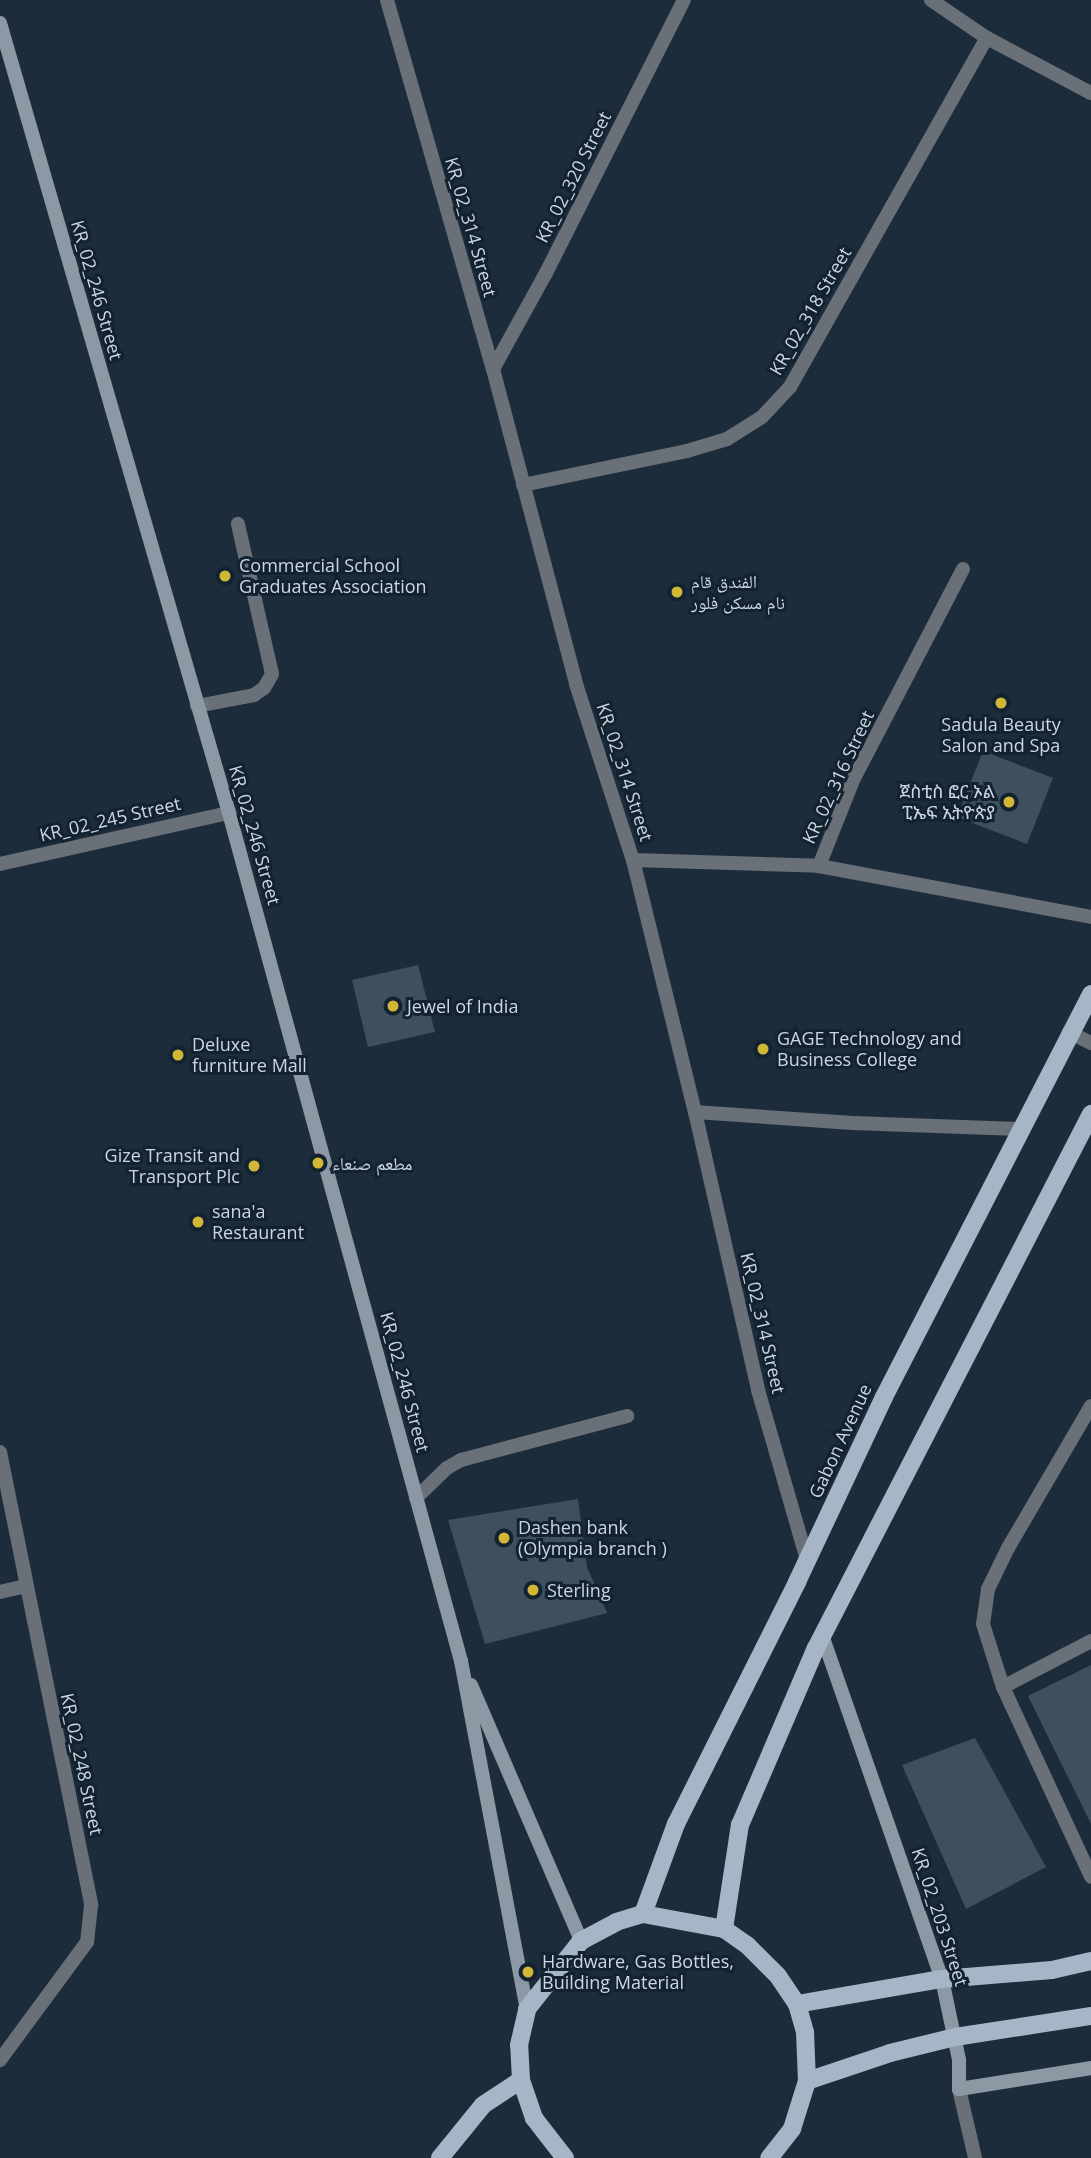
<!DOCTYPE html>
<meta charset="utf-8">
<style>
body{margin:0}
#map{position:relative;width:1091px;height:2158px;overflow:hidden;background:#1d2c3a;font-family:"Open Sans","Noto Naskh Arabic","Noto Sans Ethiopic",sans-serif}
div>[style]{position:absolute}
.building>*{inset:0;background:#3e4f5e}
.lane>*{height:14px;margin:-7px;padding:0 7px;transform-origin:7px;border-radius:7px;background:#697078}
.street>*{height:14px;margin:-7px;padding:0 7px;transform-origin:7px;border-radius:7px;background:#697078}
.secondary>*{height:14px;margin:-7px;padding:0 7px;transform-origin:7px;border-radius:7px;background:#8c98a4}
.primary>*{height:18px;margin:-9px;padding:0 9px;transform-origin:9px;border-radius:9px;background:#a7b6c6}
.dots>*{width:19px;height:19px;translate:-50% -50%;box-sizing:border-box;border:4px solid #132230;border-radius:50%}
span{translate:-50% -50%;white-space:nowrap;text-align:center;line-height:1.15;-webkit-text-stroke:6px #132230;paint-order:stroke}
.street-label{font-size:18px;color:#cdd6df}
.poi-label{font-size:18px;color:#cdd6df}
.left{translate:0 -50%;text-align:left}
.right{translate:-100% -50%;text-align:right}
</style>
<div id="map">
<div class="building">
<i style="clip-path:polygon(983px 751px,1053px 778px,1027px 844px,957px 817px)"></i>
<i style="clip-path:polygon(418px 965px,435px 1032px,368px 1047px,352px 980px)"></i>
<i style="clip-path:polygon(578px 1499px,587px 1567px,607px 1613px,485px 1644px,448px 1520px)"></i>
<i style="clip-path:polygon(1091px 1665px,1091px 1824px,1028px 1696px)"></i>
<i style="clip-path:polygon(975px 1738px,1046px 1867px,966px 1909px,902px 1765px)"></i>
</div>
<div class="lane">
<i style="left:197px;top:706px;width:58px;rotate:-10.9deg"></i>
<i style="left:254px;top:695px;width:12px;rotate:-35deg"></i>
<i style="left:264px;top:688px;width:16px;rotate:-60deg"></i>
<i style="left:272px;top:674px;width:154px;rotate:-102.8deg"></i>
<i style="left:1069px;top:1032px;width:25px;rotate:27deg"></i>
<i style="left:1091px;top:1406px;width:164px;rotate:120.3deg"></i>
<i style="left:1008px;top:1548px;width:46px;rotate:116deg"></i>
<i style="left:988px;top:1589px;width:35px;rotate:98deg"></i>
<i style="left:983px;top:1624px;width:66px;rotate:72.4deg"></i>
<i style="left:1003px;top:1687px;width:209px;rotate:65.1deg"></i>
<i style="left:416px;top:1498px;width:43px;rotate:-44.1deg"></i>
<i style="left:447px;top:1468px;width:16px;rotate:-30deg"></i>
<i style="left:461px;top:1460px;width:172px;rotate:-14.8deg"></i>
<i style="left:1003px;top:1687px;width:99px;rotate:-27.6deg"></i>
</div>
<div class="street">
<i style="left:387px;top:0;width:384px;rotate:74deg"></i>
<i style="left:493px;top:369px;width:326px;rotate:75.2deg"></i>
<i style="left:576px;top:684px;width:185px;rotate:72.1deg"></i>
<i style="left:633px;top:860px;width:260px;rotate:76.2deg"></i>
<i style="left:695px;top:1112px;width:285px;rotate:77.2deg"></i>
<i style="left:758px;top:1390px;width:177px;rotate:73.9deg"></i>
<i style="left:931px;top:0;width:68px;rotate:34.2deg"></i>
<i style="left:987px;top:38px;width:118px;rotate:27.9deg"></i>
<i style="left:493px;top:369px;width:110px;rotate:-61.1deg"></i>
<i style="left:546px;top:273px;width:306px;rotate:-63.2deg"></i>
<i style="left:523px;top:485px;width:167px;rotate:-11.7deg"></i>
<i style="left:687px;top:451px;width:42px;rotate:-16.7deg"></i>
<i style="left:727px;top:439px;width:41px;rotate:-32.2deg"></i>
<i style="left:762px;top:417px;width:41px;rotate:-47deg"></i>
<i style="left:790px;top:387px;width:401px;rotate:-60.6deg"></i>
<i style="left:963px;top:569px;width:236px;rotate:117.5deg"></i>
<i style="left:854px;top:778px;width:95px;rotate:111.7deg"></i>
<i style="left:819px;top:866px;width:277px;rotate:10.6deg"></i>
<i style="left:633px;top:860px;width:186px;rotate:1.8deg"></i>
<i style="left:0;top:864px;width:235px;rotate:-12.6deg"></i>
<i style="left:695px;top:1112px;width:158px;rotate:4deg"></i>
<i style="left:853px;top:1123px;width:166px;rotate:2.1deg"></i>
<i style="left:0;top:1452px;width:462px;rotate:78.6deg"></i>
<i style="left:91px;top:1905px;width:37px;rotate:96deg"></i>
<i style="left:87px;top:1942px;width:147px;rotate:126.4deg"></i>
<i style="left:0;top:1592px;width:26px;rotate:-13deg"></i>
<i style="left:959px;top:2089px;width:71px;rotate:76.9deg"></i>
</div>
<div class="secondary">
<i style="left:0;top:23px;width:823px;rotate:73.83deg"></i>
<i style="left:229px;top:813px;width:879px;rotate:74.7deg"></i>
<i style="left:461px;top:1661px;width:354px;rotate:79.3deg"></i>
<i style="left:822px;top:1635px;width:364px;rotate:70.8deg"></i>
<i style="left:942px;top:1979px;width:83px;rotate:78.1deg"></i>
<i style="left:959px;top:2060px;width:29px;rotate:90deg"></i>
<i style="left:959px;top:2089px;width:134px;rotate:-9deg"></i>
<i style="left:471px;top:1685px;width:279px;rotate:66.7deg"></i>
</div>
<div class="primary">
<i style="left:643px;top:1914px;width:96px;rotate:-69.9deg"></i>
<i style="left:676px;top:1824px;width:271px;rotate:-63.4deg"></i>
<i style="left:797px;top:1582px;width:204px;rotate:-64.8deg"></i>
<i style="left:884px;top:1397px;width:453px;rotate:-62.8deg"></i>
<i style="left:724px;top:1929px;width:105px;rotate:-81.3deg"></i>
<i style="left:740px;top:1825px;width:193px;rotate:-66.8deg"></i>
<i style="left:816px;top:1648px;width:601px;rotate:-62.75deg"></i>
<i style="left:797px;top:2004px;width:147px;rotate:-9.8deg"></i>
<i style="left:942px;top:1979px;width:110px;rotate:-4.7deg"></i>
<i style="left:1052px;top:1970px;width:40px;rotate:-13deg"></i>
<i style="left:807px;top:2081px;width:88px;rotate:-18.6deg"></i>
<i style="left:890px;top:2053px;width:67px;rotate:-13.8deg"></i>
<i style="left:955px;top:2037px;width:138px;rotate:-8.8deg"></i>
<i style="left:440px;top:2158px;width:68px;rotate:-50.9deg"></i>
<i style="left:483px;top:2105px;width:45px;rotate:-33.3deg"></i>
<i style="left:565px;top:2158px;width:51px;rotate:-127.8deg"></i>
<i style="left:534px;top:2118px;width:40px;rotate:-108.9deg"></i>
<i style="left:521px;top:2080px;width:35px;rotate:-93deg"></i>
<i style="left:519px;top:2045px;width:37px;rotate:-77deg"></i>
<i style="left:527px;top:2009px;width:87px;rotate:-51.5deg"></i>
<i style="left:581px;top:1941px;width:40px;rotate:-28deg"></i>
<i style="left:616px;top:1922px;width:28px;rotate:-17deg"></i>
<i style="left:643px;top:1914px;width:82px;rotate:10.5deg"></i>
<i style="left:724px;top:1929px;width:29px;rotate:35deg"></i>
<i style="left:748px;top:1946px;width:42px;rotate:45deg"></i>
<i style="left:778px;top:1976px;width:34px;rotate:56deg"></i>
<i style="left:797px;top:2004px;width:29px;rotate:74deg"></i>
<i style="left:805px;top:2032px;width:49px;rotate:87.7deg"></i>
<i style="left:807px;top:2081px;width:50px;rotate:107.4deg"></i>
<i style="left:792px;top:2129px;width:37px;rotate:128deg"></i>
</div>
<div class="dots">
<i style="left:225px;top:576px;background:#d2b736"></i>
<i style="left:677px;top:592px;background:#d2b736"></i>
<i style="left:1001px;top:703px;background:#d2b736"></i>
<i style="left:1009px;top:802px;background:#d2b736"></i>
<i style="left:393px;top:1006px;background:#d2b736"></i>
<i style="left:763px;top:1049px;background:#d2b736"></i>
<i style="left:178px;top:1055px;background:#d2b736"></i>
<i style="left:318px;top:1163px;background:#d2b736"></i>
<i style="left:254px;top:1166px;background:#d2b736"></i>
<i style="left:198px;top:1222px;background:#d2b736"></i>
<i style="left:504px;top:1538px;background:#d2b736"></i>
<i style="left:533px;top:1590px;background:#d2b736"></i>
<i style="left:528px;top:1972px;background:#d2b736"></i>
</div>
<div class="street-label">
<span style="left:573px;top:177px;rotate:-63deg">KR_02_320 Street</span>
<span style="left:471px;top:227px;rotate:74deg">KR_02_314 Street</span>
<span style="left:97px;top:290px;rotate:74deg">KR_02_246 Street</span>
<span style="left:810px;top:311px;rotate:-60deg">KR_02_318 Street</span>
<span style="left:625px;top:772px;rotate:72deg">KR_02_314 Street</span>
<span style="left:838px;top:777px;rotate:-65deg">KR_02_316 Street</span>
<span style="left:110px;top:819px;rotate:-13deg">KR_02_245 Street</span>
<span style="left:255px;top:835px;rotate:74deg">KR_02_246 Street</span>
<span style="left:763px;top:1323px;rotate:77deg">KR_02_314 Street</span>
<span style="left:405px;top:1382px;rotate:75deg">KR_02_246 Street</span>
<span style="left:840px;top:1441px;rotate:-65deg">Gabon Avenue</span>
<span style="left:82px;top:1764px;rotate:78deg">KR_02_248 Street</span>
<span style="left:940px;top:1917px;rotate:72deg">KR_02_203 Street</span>
</div>
<div class="poi-label">
<span class="left" style="left:239px;top:576px">Commercial School<br>Graduates Association</span>
<span class="left" style="left:691px;top:592px">الفندق قام<br>نام مسكن فلور</span>
<span style="left:1001px;top:735px">Sadula Beauty<br>Salon and Spa</span>
<span class="right" style="left:995px;top:802px">ጀስቲስ ፎር ኦል<br>ፒኤፍ ኢትዮጵያ</span>
<span class="left" style="left:407px;top:1006px">Jewel of India</span>
<span class="left" style="left:777px;top:1049px">GAGE Technology and<br>Business College</span>
<span class="left" style="left:192px;top:1055px">Deluxe<br>furniture Mall</span>
<span class="right" style="left:240px;top:1166px">Gize Transit and<br>Transport Plc</span>
<span class="left" style="left:332px;top:1163px">مطعم صنعاء</span>
<span class="left" style="left:212px;top:1222px">sana'a<br>Restaurant</span>
<span class="left" style="left:518px;top:1538px">Dashen bank<br>(Olympia branch )</span>
<span class="left" style="left:547px;top:1590px">Sterling</span>
<span class="left" style="left:542px;top:1972px">Hardware, Gas Bottles,<br>Building Material</span>
</div>
</div>
